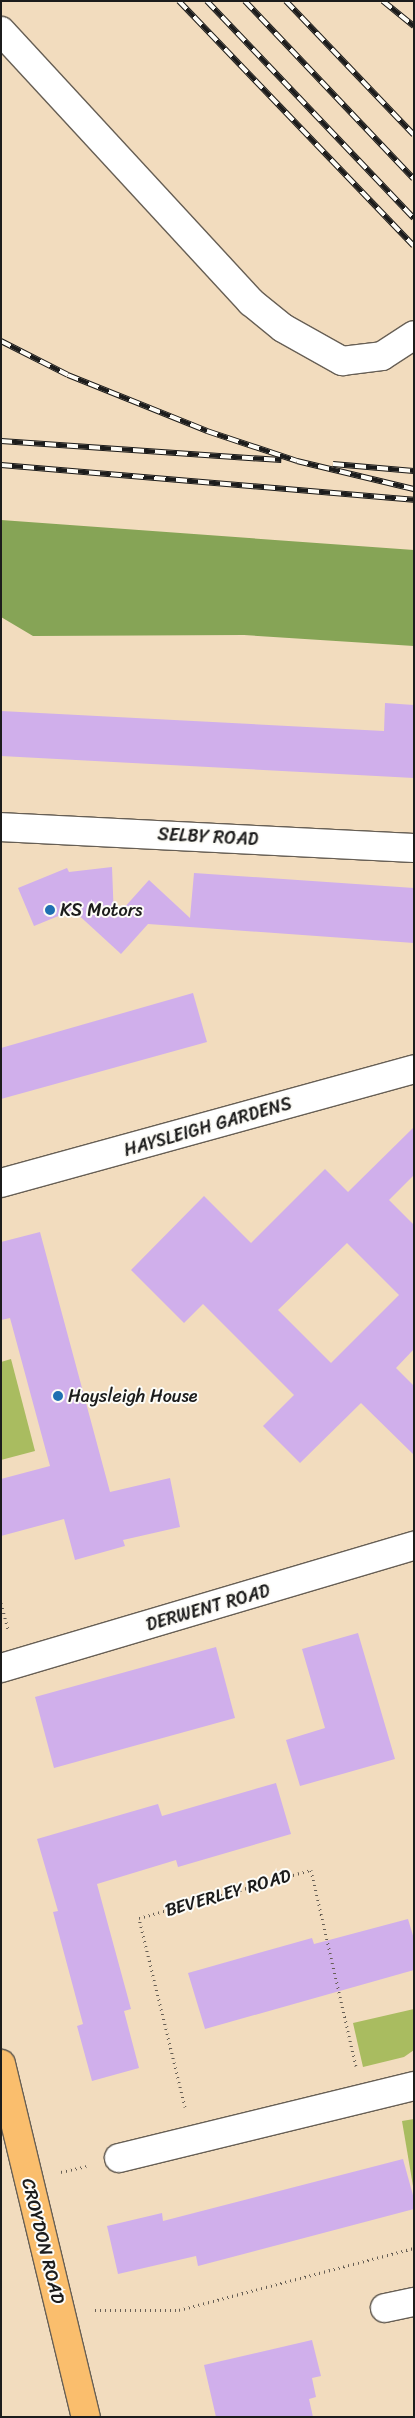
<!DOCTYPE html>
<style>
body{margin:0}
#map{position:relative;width:415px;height:2418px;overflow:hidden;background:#f2dcbe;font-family:Sriracha,sans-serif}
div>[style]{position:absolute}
.green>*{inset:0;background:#a9bc60}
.forest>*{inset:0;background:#86a456}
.building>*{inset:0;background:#d0afeb}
.path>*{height:3px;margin-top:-1.5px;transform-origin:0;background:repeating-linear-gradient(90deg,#675f55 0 1px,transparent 0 5px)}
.roads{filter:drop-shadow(1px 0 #675f55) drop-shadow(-1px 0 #675f55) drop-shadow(0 1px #675f55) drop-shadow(0 -1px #675f55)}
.minor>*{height:28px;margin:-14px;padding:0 14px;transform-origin:14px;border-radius:14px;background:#fff}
.major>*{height:28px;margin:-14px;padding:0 14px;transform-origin:14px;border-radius:14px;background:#fabe6d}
.rail>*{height:5.5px;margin-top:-2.75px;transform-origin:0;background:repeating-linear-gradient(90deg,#fdfcf7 0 11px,#1c1c1c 0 22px);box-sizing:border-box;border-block:1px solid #1c1c1c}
.dots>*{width:14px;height:14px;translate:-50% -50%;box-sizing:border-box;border:2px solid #fdfcf7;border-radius:50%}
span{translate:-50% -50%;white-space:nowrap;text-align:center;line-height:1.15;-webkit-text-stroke:4px #fdfcf7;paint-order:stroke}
.street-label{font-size:18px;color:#1c1c1c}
.poi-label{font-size:18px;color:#1c1c1c}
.left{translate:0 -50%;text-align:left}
.frame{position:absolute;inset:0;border:2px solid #1c1c1c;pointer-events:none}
</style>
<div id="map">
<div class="green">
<i style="clip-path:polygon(11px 1359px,35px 1451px,1px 1460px,1px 1362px)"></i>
<i style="clip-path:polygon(414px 2009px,414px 2050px,404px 2057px,363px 2067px,353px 2023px)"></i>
<i style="clip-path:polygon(414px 2119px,414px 2192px,402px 2121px)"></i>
</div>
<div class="forest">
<i style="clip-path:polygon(1px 520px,414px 550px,414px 646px,244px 635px,33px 636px,1px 617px)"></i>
</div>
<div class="building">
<i style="clip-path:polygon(385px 703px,414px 705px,414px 778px,1px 756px,1px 711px,384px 731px)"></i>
<i style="clip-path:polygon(112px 867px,114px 919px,149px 880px,190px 918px,194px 873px,414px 888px,414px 943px,148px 924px,121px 954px,73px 910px,34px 926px,18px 888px,67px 868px,69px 872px)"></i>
<i style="clip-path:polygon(193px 993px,207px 1042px,1px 1099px,1px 1048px)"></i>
<i style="clip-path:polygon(evenodd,414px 1127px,414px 1175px,389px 1200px,414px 1225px,414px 1349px,396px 1368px,414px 1386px,414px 1455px,361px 1403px,300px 1463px,263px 1426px,294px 1395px,203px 1304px,184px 1323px,131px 1270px,204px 1196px,251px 1243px,325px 1169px,348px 1192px,414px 1127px,347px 1243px,399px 1295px,331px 1363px,278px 1310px,347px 1243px)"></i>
<i style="clip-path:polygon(40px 1232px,110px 1492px,170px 1478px,180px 1527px,123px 1540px,125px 1546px,75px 1560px,64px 1519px,1px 1536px,1px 1479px,50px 1466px,10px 1318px,1px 1320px,1px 1242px)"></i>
<i style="clip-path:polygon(358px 1633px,395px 1759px,300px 1786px,286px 1740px,325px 1728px,302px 1649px)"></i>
<i style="clip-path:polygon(216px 1647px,235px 1718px,54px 1768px,35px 1697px)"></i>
<i style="clip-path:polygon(276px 1783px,291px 1834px,178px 1867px,176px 1860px,97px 1884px,131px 2009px,124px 2011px,139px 2068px,92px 2081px,77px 2026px,83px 2024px,53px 1912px,58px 1911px,37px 1839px,158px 1804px,162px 1816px)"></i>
<i style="clip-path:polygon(408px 1919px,414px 1939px,414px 1970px,205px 2029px,188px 1973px,312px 1938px,314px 1944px)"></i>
<i style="clip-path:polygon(403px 2159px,414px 2199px,414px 2209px,198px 2266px,196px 2256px,118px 2274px,107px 2226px,162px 2213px,163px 2221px)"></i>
<i style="clip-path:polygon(312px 2340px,321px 2376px,312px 2378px,316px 2397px,309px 2399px,313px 2417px,216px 2417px,204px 2365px)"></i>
</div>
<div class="path">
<i style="left:1px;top:1603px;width:27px;rotate:75deg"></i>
<i style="left:185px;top:2107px;width:195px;rotate:-103.7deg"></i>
<i style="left:139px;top:1918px;width:179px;rotate:-15.6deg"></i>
<i style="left:311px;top:1870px;width:201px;rotate:77.1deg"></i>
<i style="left:61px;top:2172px;width:26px;rotate:-13deg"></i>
<i style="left:95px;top:2310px;width:84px"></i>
<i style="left:179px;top:2310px;width:243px;rotate:-14.8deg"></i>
</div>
<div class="roads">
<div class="minor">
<i style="left:1px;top:31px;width:369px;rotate:47.3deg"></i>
<i style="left:251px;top:302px;width:41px;rotate:39.1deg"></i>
<i style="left:283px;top:328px;width:68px;rotate:29.2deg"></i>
<i style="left:342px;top:361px;width:40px;rotate:-7.1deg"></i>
<i style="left:382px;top:356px;width:38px;rotate:-33deg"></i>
<i style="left:1px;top:827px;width:414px;rotate:2.9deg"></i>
<i style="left:1px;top:1183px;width:428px;rotate:-15.4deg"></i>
<i style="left:1px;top:1668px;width:431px;rotate:-16.5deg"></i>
<i style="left:119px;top:2158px;width:304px;rotate:-13.7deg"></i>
<i style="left:385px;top:2308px;width:30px;rotate:-12deg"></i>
</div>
<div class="major">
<i style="left:1px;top:2064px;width:363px;rotate:76.5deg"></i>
</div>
</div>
<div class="rail">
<i style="left:179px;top:1px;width:339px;rotate:46.2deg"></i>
<i style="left:207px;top:1px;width:300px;rotate:46.4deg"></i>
<i style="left:245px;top:1px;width:245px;rotate:46.5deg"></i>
<i style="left:286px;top:1px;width:185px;rotate:46.3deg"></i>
<i style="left:383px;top:1px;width:40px;rotate:39deg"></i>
<i style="left:1px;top:341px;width:75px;rotate:26.9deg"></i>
<i style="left:68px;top:375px;width:150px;rotate:21.9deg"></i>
<i style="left:207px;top:431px;width:95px;rotate:18.4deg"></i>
<i style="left:297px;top:461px;width:120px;rotate:13.5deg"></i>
<i style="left:1px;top:441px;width:281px;rotate:3.9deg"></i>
<i style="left:333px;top:464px;width:81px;rotate:4.9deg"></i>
<i style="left:1px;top:465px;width:414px;rotate:4.8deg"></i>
</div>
<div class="dots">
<i style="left:50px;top:910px;background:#1f6fb2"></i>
<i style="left:58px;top:1396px;background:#1f6fb2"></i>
</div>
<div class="street-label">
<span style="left:208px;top:837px;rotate:3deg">SELBY ROAD</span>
<span style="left:208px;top:1127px;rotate:-16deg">HAYSLEIGH GARDENS</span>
<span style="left:208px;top:1608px;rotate:-16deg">DERWENT ROAD</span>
<span style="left:228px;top:1893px;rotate:-16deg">BEVERLEY ROAD</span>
<span style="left:43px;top:2241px;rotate:76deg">CROYDON ROAD</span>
</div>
<div class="poi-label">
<span class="left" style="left:60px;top:910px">KS Motors</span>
<span class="left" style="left:68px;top:1396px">Haysleigh House</span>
</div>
<div class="frame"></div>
</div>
